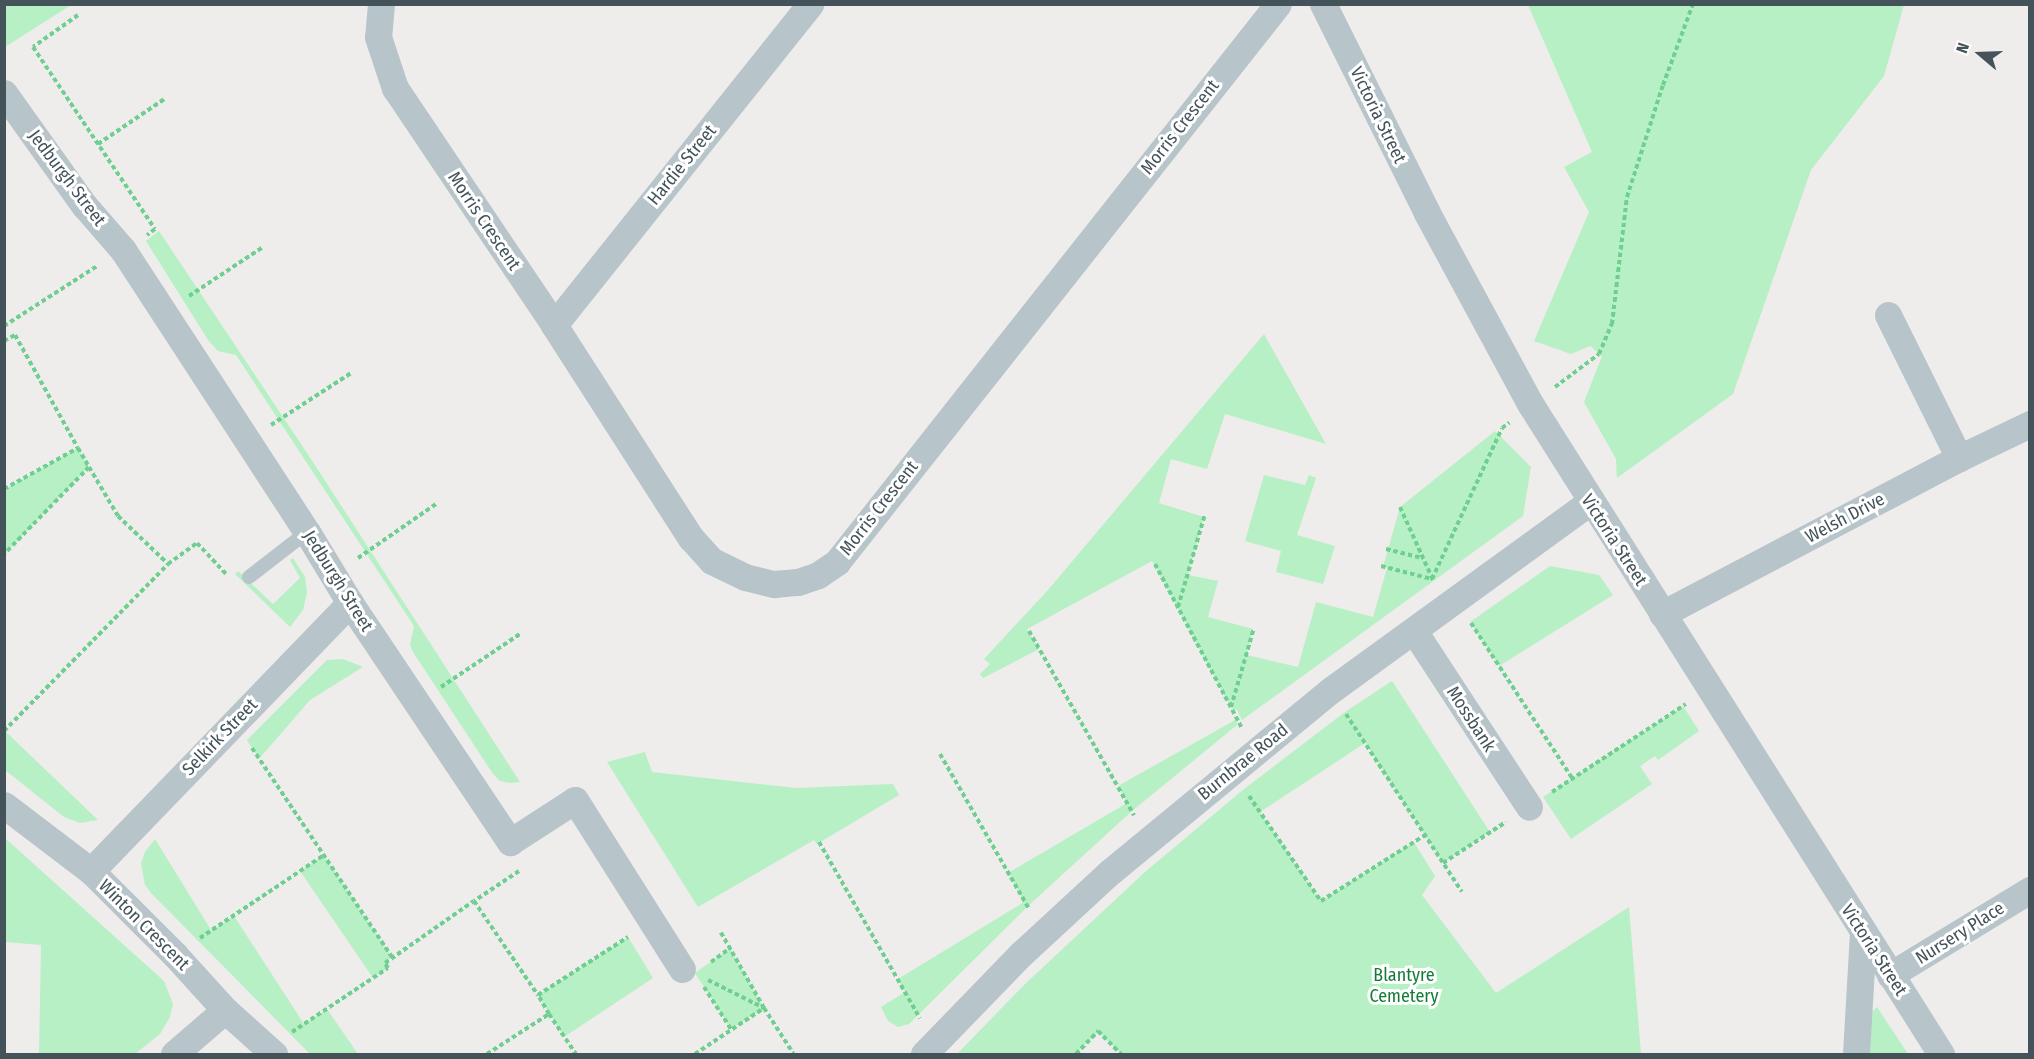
<!DOCTYPE html>
<style>
body{margin:0}
#map{position:relative;width:2034px;height:1059px;overflow:hidden;background:#efecec;font-family:"Fira Sans Condensed",sans-serif}
div>[style]{position:absolute}
.green>*{inset:0;background:#b7f0c4}
.path>*{height:4px;margin-top:-2px;transform-origin:0;background:repeating-linear-gradient(90deg,#6ecf90 0 4.5px,transparent 0 7.5px)}
.lane>*{height:14px;margin:-7px;padding:0 7px;transform-origin:7px;border-radius:7px;background:#b7c4ca}
.street>*{height:27px;margin:-13.5px;padding:0 13.5px;transform-origin:13.5px;border-radius:13.5px;background:#b7c4ca}
span{translate:-50% -50%;white-space:nowrap;text-align:center;line-height:1.15;-webkit-text-stroke:6px #fff;paint-order:stroke}
.street-label{font-size:18px;color:#44535a}
.park-label{font-size:18px;color:#137d37}
.frame{position:absolute;inset:0;border:6px solid #44535a;pointer-events:none}
.north{position:absolute;left:1950px;top:24px;width:60px;height:60px;-webkit-text-stroke:4px #fff;paint-order:stroke;rotate:289deg;font-size:16px;font-weight:700;line-height:24px;text-align:center;color:#44535a}
.north::after{content:'';display:block;margin:auto;width:21px;height:27px;background:#44535a;clip-path:polygon(50% 0,100% 100%,50% 72%,0 100%)}
</style>
<div id="map">
<div class="green">
<i style="clip-path:polygon(5px 4px,71px 4px,71px 5px,5px 47px)"></i>
<i style="clip-path:polygon(1528px 5px,1904px 5px,1884px 76px,1811px 170px,1733px 394px,1617px 478px,1616px 459px,1584px 402px,1602px 356px,1590px 346px,1571px 354px,1534px 341px,1589px 212px,1564px 167px,1592px 152px)"></i>
<i style="clip-path:polygon(159px 231px,311px 459px,520px 782px,510px 783px,500px 781px,493px 774px,413px 652px,410px 645px,414px 626px,236px 355px,218px 351px,208px 340px,146px 241px)"></i>
<i style="clip-path:polygon(1264px 334px,1326px 444px,1225px 414px,1207px 469px,1171px 459px,1159px 503px,1204px 517px,1188px 575px,1218px 581px,1208px 617px,1253px 629px,1247px 655px,1298px 667px,1316px 602px,1373px 617px,1387px 568px,1383px 567px,1400px 507px,1495px 431px,1531px 467px,1523px 516px,1242px 720px,1237px 710px,1231px 708px,1152px 561px,1027px 629px,1039px 649px,983px 678px,980px 674px,990px 664px,984px 659px,1048px 590px)"></i>
<i style="clip-path:polygon(78px 448px,89px 467px,5px 554px,5px 489px)"></i>
<i style="clip-path:polygon(1264px 475px,1305px 485px,1309px 475px,1316px 478px,1297px 535px,1335px 546px,1323px 584px,1276px 572px,1281px 551px,1245px 541px)"></i>
<i style="clip-path:polygon(293px 558px,305px 577px,307px 593px,303px 610px,290px 627px,235px 574px,238px 571px,273px 604px,300px 578px,290px 560px)"></i>
<i style="clip-path:polygon(1550px 566px,1599px 575px,1613px 595px,1499px 666px,1470px 622px)"></i>
<i style="clip-path:polygon(343px 659px,363px 667px,310px 700px,259px 759px,247px 740px,327px 660px)"></i>
<i style="clip-path:polygon(1392px 681px,1490px 832px,1443px 863px,1365px 743px,1260px 812px,1321px 901px,1414px 842px,1435px 876px,1422px 895px,1496px 993px,1629px 907px,1641px 1054px,1121px 1054px,1098px 1032px,1076px 1054px,957px 1054px,1024px 985px,1145px 872px,1244px 789px,1345px 712px)"></i>
<i style="clip-path:polygon(1683px 706px,1699px 731px,1658px 760px,1655px 756px,1640px 766px,1652px 784px,1571px 839px,1543px 797px)"></i>
<i style="clip-path:polygon(1237px 719px,1237px 725px,1132px 811px,1027px 907px,909px 1024px,898px 1027px,888px 1021px,881px 1007px,905px 992px,898px 979px,1024px 902px,1008px 873px,1127px 803px,1118px 786px)"></i>
<i style="clip-path:polygon(5px 731px,98px 820px,80px 823px,64px 817px,5px 770px)"></i>
<i style="clip-path:polygon(645px 752px,652px 772px,796px 788px,893px 784px,899px 795px,817px 844px,814px 840px,698px 907px,607px 762px)"></i>
<i style="clip-path:polygon(5px 838px,164px 981px,173px 1004px,170px 1017px,160px 1034px,135px 1054px,39px 1054px,41px 945px,5px 942px)"></i>
<i style="clip-path:polygon(155px 839px,211px 930px,234px 916px,304px 1024px,327px 1009px,358px 1054px,310px 1054px,151px 893px,145px 885px,141px 863px,145px 852px)"></i>
<i style="clip-path:polygon(324px 855px,392px 957px,385px 962px,388px 968px,373px 978px,300px 871px)"></i>
<i style="clip-path:polygon(628px 937px,653px 978px,564px 1037px,538px 995px)"></i>
<i style="clip-path:polygon(730px 948px,764px 1008px,731px 1029px,695px 973px)"></i>
<i style="clip-path:polygon(1877px 1007px,1908px 1054px,1870px 1054px,1871px 1013px)"></i>
</div>
<div class="path">
<i style="left:78px;top:15px;width:55px;rotate:144.6deg"></i>
<i style="left:33px;top:47px;width:219px;rotate:56.2deg"></i>
<i style="left:155px;top:229px;width:10px;rotate:143deg"></i>
<i style="left:98px;top:144px;width:82px;rotate:-34.1deg"></i>
<i style="left:189px;top:296px;width:89px;rotate:-33.5deg"></i>
<i style="left:4px;top:326px;width:111px;rotate:-32.8deg"></i>
<i style="left:4px;top:341px;width:13px;rotate:-29deg"></i>
<i style="left:15px;top:335px;width:129px;rotate:60.9deg"></i>
<i style="left:1555px;top:387px;width:55px;rotate:-36.9deg"></i>
<i style="left:1599px;top:354px;width:33px;rotate:-67deg"></i>
<i style="left:1612px;top:324px;width:128px;rotate:-83.3deg"></i>
<i style="left:1627px;top:197px;width:118px;rotate:-72.2deg"></i>
<i style="left:1663px;top:85px;width:86px;rotate:-69.7deg"></i>
<i style="left:271px;top:425px;width:95px;rotate:-33deg"></i>
<i style="left:89px;top:467px;width:57px;rotate:59.4deg"></i>
<i style="left:118px;top:516px;width:69px;rotate:43.8deg"></i>
<i style="left:4px;top:489px;width:85px;rotate:-29deg"></i>
<i style="left:78px;top:448px;width:22px;rotate:60deg"></i>
<i style="left:89px;top:467px;width:122px;rotate:134.3deg"></i>
<i style="left:1400px;top:507px;width:80px;rotate:65.7deg"></i>
<i style="left:1386px;top:549px;width:38px;rotate:14deg"></i>
<i style="left:358px;top:558px;width:95px;rotate:-34.7deg"></i>
<i style="left:1155px;top:564px;width:186px;rotate:62.1deg"></i>
<i style="left:1381px;top:566px;width:53px;rotate:14.3deg"></i>
<i style="left:1432px;top:579px;width:166px;rotate:-65.1deg"></i>
<i style="left:1502px;top:428px;width:9px;rotate:-36deg"></i>
<i style="left:1178px;top:607px;width:97px;rotate:-73.8deg"></i>
<i style="left:1471px;top:623px;width:185px;rotate:56.9deg"></i>
<i style="left:1029px;top:631px;width:212px;rotate:60.3deg"></i>
<i style="left:441px;top:687px;width:95px;rotate:-33.9deg"></i>
<i style="left:1231px;top:707px;width:82px;rotate:-73.8deg"></i>
<i style="left:1346px;top:714px;width:212px;rotate:56.9deg"></i>
<i style="left:4px;top:731px;width:234px;rotate:-45.5deg"></i>
<i style="left:168px;top:564px;width:36px;rotate:-36deg"></i>
<i style="left:197px;top:543px;width:44px;rotate:46.8deg"></i>
<i style="left:252px;top:748px;width:252px;rotate:56.2deg"></i>
<i style="left:940px;top:754px;width:179px;rotate:60.1deg"></i>
<i style="left:1552px;top:792px;width:160px;rotate:-33.3deg"></i>
<i style="left:1249px;top:796px;width:127px;rotate:55.6deg"></i>
<i style="left:1321px;top:901px;width:123px;rotate:-32.4deg"></i>
<i style="left:819px;top:842px;width:203px;rotate:60.2deg"></i>
<i style="left:1443px;top:863px;width:75px;rotate:-33.1deg"></i>
<i style="left:519px;top:871px;width:54px;rotate:146.3deg"></i>
<i style="left:474px;top:901px;width:114px;rotate:55.8deg"></i>
<i style="left:200px;top:938px;width:149px;rotate:-33.8deg"></i>
<i style="left:711px;top:962px;width:24px;rotate:-36deg"></i>
<i style="left:708px;top:980px;width:63px;rotate:26.6deg"></i>
<i style="left:764px;top:1008px;width:54px;rotate:57.2deg"></i>
<i style="left:704px;top:987px;width:50px;rotate:57.3deg"></i>
<i style="left:549px;top:1014px;width:48px;rotate:56deg"></i>
<i style="left:292px;top:1032px;width:115px;rotate:-33.7deg"></i>
<i style="left:388px;top:968px;width:6px;rotate:-121deg"></i>
<i style="left:385px;top:963px;width:108px;rotate:-34.9deg"></i>
<i style="left:487px;top:1054px;width:74px;rotate:-32.8deg"></i>
<i style="left:549px;top:1014px;width:22px;rotate:-120deg"></i>
<i style="left:538px;top:995px;width:107px;rotate:-32.8deg"></i>
<i style="left:695px;top:1054px;width:83px;rotate:-33.7deg"></i>
<i style="left:764px;top:1008px;width:89px;rotate:-119.7deg"></i>
<i style="left:1076px;top:1054px;width:32px;rotate:-46deg"></i>
<i style="left:1098px;top:1031px;width:33px;rotate:45deg"></i>
</div>
<div class="lane">
<i style="left:249px;top:577px;width:73px;rotate:-37.8deg"></i>
</div>
<div class="street">
<i style="left:381px;top:4px;width:33px;rotate:95deg"></i>
<i style="left:378px;top:37px;width:54px;rotate:71.6deg"></i>
<i style="left:395px;top:88px;width:285px;rotate:56.1deg"></i>
<i style="left:554px;top:325px;width:253px;rotate:57.3deg"></i>
<i style="left:691px;top:538px;width:31px;rotate:48deg"></i>
<i style="left:712px;top:561px;width:37px;rotate:26deg"></i>
<i style="left:745px;top:577px;width:30px;rotate:14deg"></i>
<i style="left:774px;top:584px;width:24px;rotate:-5deg"></i>
<i style="left:798px;top:582px;width:21px;rotate:-19deg"></i>
<i style="left:818px;top:575px;width:23px;rotate:-34deg"></i>
<i style="left:837px;top:562px;width:711px;rotate:-51.68deg"></i>
<i style="left:1323px;top:4px;width:233px;rotate:63.5deg"></i>
<i style="left:1427px;top:213px;width:218px;rotate:61.6deg"></i>
<i style="left:1531px;top:405px;width:768px;rotate:57.72deg"></i>
<i style="left:4px;top:93px;width:138px;rotate:54.5deg"></i>
<i style="left:84px;top:205px;width:60px;rotate:49.1deg"></i>
<i style="left:123px;top:250px;width:337px;rotate:56.9deg"></i>
<i style="left:307px;top:532px;width:83px;rotate:58.8deg"></i>
<i style="left:350px;top:603px;width:288px;rotate:56.2deg"></i>
<i style="left:510px;top:842px;width:77px;rotate:-32.9deg"></i>
<i style="left:575px;top:800px;width:200px;rotate:57.7deg"></i>
<i style="left:1888px;top:315px;width:160px;rotate:63.6deg"></i>
<i style="left:554px;top:325px;width:411px;rotate:-51.4deg"></i>
<i style="left:1662px;top:614px;width:335px;rotate:-27.7deg"></i>
<i style="left:1959px;top:458px;width:79px;rotate:-25.6deg"></i>
<i style="left:1414px;top:631px;width:210px;rotate:56.8deg"></i>
<i style="left:4px;top:805px;width:109px;rotate:37.2deg"></i>
<i style="left:91px;top:871px;width:119px;rotate:45deg"></i>
<i style="left:175px;top:955px;width:74px;rotate:47.7deg"></i>
<i style="left:225px;top:1010px;width:66px;rotate:41.9deg"></i>
<i style="left:91px;top:871px;width:373px;rotate:-46deg"></i>
<i style="left:1890px;top:975px;width:164px;rotate:-31.3deg"></i>
<i style="left:174px;top:1054px;width:67px;rotate:-40.8deg"></i>
<i style="left:924px;top:1054px;width:139px;rotate:-45.9deg"></i>
<i style="left:1021px;top:954px;width:121px;rotate:-42.7deg"></i>
<i style="left:1110px;top:872px;width:286px;rotate:-39.5deg"></i>
<i style="left:1331px;top:690px;width:320px;rotate:-36deg"></i>
<i style="left:1856px;top:1054px;width:120px;rotate:-86.7deg"></i>
</div>
<div class="street-label">
<span style="left:1378px;top:115px;rotate:64deg">Victoria Street</span>
<span style="left:1180px;top:127px;rotate:-52deg">Morris Crescent</span>
<span style="left:682px;top:165px;rotate:-51deg">Hardie Street</span>
<span style="left:67px;top:178px;rotate:53deg">Jedburgh Street</span>
<span style="left:484px;top:221px;rotate:56deg">Morris Crescent</span>
<span style="left:879px;top:508px;rotate:-52deg">Morris Crescent</span>
<span style="left:1845px;top:518px;rotate:-28deg">Welsh Drive</span>
<span style="left:1614px;top:540px;rotate:57deg">Victoria Street</span>
<span style="left:338px;top:581px;rotate:58deg">Jedburgh Street</span>
<span style="left:1471px;top:719px;rotate:57deg">Mossbank</span>
<span style="left:220px;top:737px;rotate:-46deg">Selkirk Street</span>
<span style="left:1243px;top:762px;rotate:-39deg">Burnbrae Road</span>
<span style="left:144px;top:925px;rotate:45deg">Winton Crescent</span>
<span style="left:1960px;top:933px;rotate:-32deg">Nursery Place</span>
<span style="left:1874px;top:950px;rotate:57deg">Victoria Street</span>
</div>
<div class="park-label">
<span style="left:1404px;top:986px">Blantyre<br>Cemetery</span>
</div>
<div class="frame"></div>
<div class="north">N</div>
</div>
